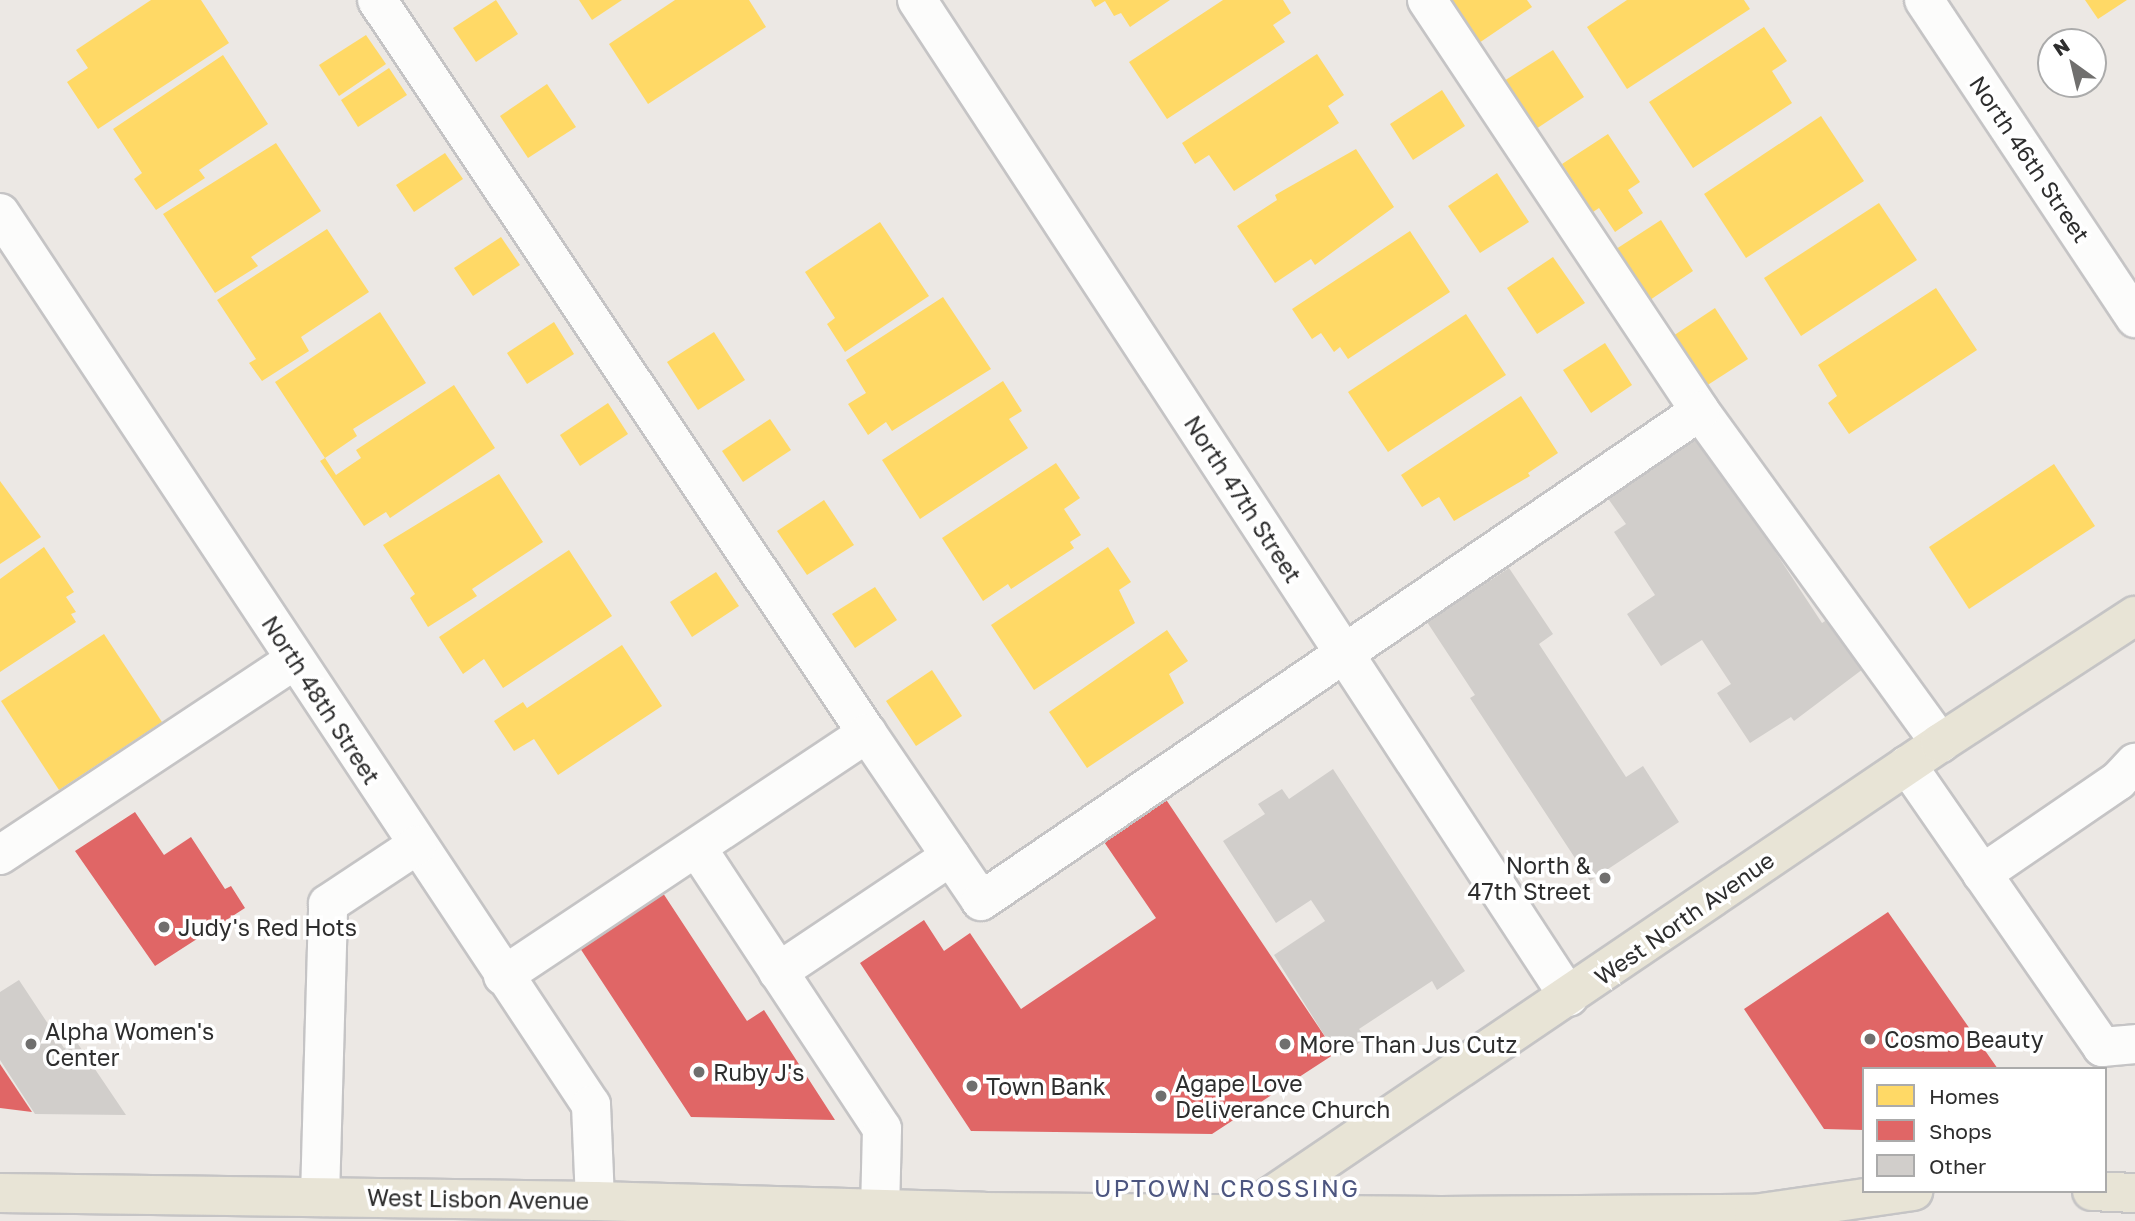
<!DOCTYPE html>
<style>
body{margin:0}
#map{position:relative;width:2135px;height:1221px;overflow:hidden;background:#ece8e4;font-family:"Golos Text",sans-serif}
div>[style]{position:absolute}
.homes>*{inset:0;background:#ffd966}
.shops>*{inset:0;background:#e06666}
.building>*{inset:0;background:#d1cecb}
.roads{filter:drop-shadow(2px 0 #c5c4c5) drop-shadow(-2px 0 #c5c4c5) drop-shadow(0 2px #c5c4c5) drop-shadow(0 -2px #c5c4c5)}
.minor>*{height:38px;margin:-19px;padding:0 19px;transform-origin:19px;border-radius:19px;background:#fcfcfb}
.major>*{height:38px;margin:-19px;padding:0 19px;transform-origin:19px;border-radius:19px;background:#e8e4d6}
.dots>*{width:19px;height:19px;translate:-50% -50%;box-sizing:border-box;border:4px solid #fff;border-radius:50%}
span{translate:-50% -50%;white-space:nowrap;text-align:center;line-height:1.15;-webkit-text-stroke:7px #fff;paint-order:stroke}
.street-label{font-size:23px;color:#2e2e2e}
.poi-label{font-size:23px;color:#2e2e2e}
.right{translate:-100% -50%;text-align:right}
.left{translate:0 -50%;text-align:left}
.neighbourhood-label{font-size:24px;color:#4d5680;letter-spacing:2px}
.legend{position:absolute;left:1862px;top:1067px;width:245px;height:126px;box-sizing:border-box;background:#fff;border:2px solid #ababab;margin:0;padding:9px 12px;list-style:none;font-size:21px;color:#2e2e2e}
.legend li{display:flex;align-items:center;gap:14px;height:35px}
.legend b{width:35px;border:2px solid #ababab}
.north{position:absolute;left:2037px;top:28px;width:70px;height:70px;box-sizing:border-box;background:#fff;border:2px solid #ababab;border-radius:50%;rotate:326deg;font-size:19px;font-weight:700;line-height:28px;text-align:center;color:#2e2e2e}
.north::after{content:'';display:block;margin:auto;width:24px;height:32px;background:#706f6e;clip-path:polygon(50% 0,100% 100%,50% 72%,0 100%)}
</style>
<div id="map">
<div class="homes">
<i style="clip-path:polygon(151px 0,201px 0,229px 43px,98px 129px,67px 82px,88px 68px,76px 50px)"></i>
<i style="clip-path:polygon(496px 0,518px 34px,476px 62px,453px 28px)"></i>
<i style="clip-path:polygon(579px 0,622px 0,592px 20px)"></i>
<i style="clip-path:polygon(675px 0,749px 0,766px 27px,648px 104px,609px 44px)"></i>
<i style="clip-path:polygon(1091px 0,1170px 0,1130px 27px,1121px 13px,1114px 16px,1105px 1px,1095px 7px)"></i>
<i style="clip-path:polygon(1223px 0,1283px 0,1291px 13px,1273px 25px,1285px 42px,1167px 119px,1129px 62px)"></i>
<i style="clip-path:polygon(1450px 0,1527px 0,1532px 7px,1479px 43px)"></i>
<i style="clip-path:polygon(1627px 0,1744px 0,1750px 9px,1627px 89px,1587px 27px)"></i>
<i style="clip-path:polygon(2085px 0,2127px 0,2098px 19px)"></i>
<i style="clip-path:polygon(1764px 27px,1787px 61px,1772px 71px,1792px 103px,1693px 168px,1649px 102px)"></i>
<i style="clip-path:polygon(366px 35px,386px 64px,339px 96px,319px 65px)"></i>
<i style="clip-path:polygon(1553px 50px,1584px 97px,1536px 129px,1504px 81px)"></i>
<i style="clip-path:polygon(1317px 54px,1344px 95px,1328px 106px,1339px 123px,1234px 191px,1209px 155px,1195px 164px,1182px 143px)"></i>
<i style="clip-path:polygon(223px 55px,268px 124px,199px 170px,205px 178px,156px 210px,134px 179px,142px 173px,113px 129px)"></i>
<i style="clip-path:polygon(389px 68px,407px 95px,358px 127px,341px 100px)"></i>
<i style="clip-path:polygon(547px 84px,576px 127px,528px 158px,500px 116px)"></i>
<i style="clip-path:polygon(1442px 90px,1465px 126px,1413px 160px,1390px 124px)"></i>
<i style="clip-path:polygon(1821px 116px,1864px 181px,1746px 258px,1704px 194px)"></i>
<i style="clip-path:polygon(1608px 134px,1640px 182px,1628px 190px,1643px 213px,1615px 232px,1599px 208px,1593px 212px,1562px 164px)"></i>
<i style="clip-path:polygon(276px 143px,321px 211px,251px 257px,258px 266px,215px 293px,163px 214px)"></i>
<i style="clip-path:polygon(1356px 149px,1394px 207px,1315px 265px,1311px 259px,1275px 283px,1237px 226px,1277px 200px,1275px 195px)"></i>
<i style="clip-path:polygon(445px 153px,463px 179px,414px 212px,396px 185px)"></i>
<i style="clip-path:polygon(1497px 173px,1529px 222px,1480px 253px,1448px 206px)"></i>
<i style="clip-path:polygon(1879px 203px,1917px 260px,1801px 336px,1764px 278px)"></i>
<i style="clip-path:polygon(1661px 220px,1693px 271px,1647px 302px,1613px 251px)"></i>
<i style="clip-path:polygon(880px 222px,929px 296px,845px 352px,827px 324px,835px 318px,805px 272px)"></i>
<i style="clip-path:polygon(327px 229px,369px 292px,301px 337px,309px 351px,262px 381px,249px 363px,256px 359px,217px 300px)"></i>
<i style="clip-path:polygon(1410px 231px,1450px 292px,1348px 359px,1340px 347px,1334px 352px,1321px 333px,1312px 339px,1292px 309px)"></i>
<i style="clip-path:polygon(501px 237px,520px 265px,473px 296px,454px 268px)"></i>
<i style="clip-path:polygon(1553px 257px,1585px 303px,1537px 334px,1507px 288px)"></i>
<i style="clip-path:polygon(1936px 288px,1977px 350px,1849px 434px,1828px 403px,1837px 396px,1818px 365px)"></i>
<i style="clip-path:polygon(943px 297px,991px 369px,892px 431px,886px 422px,868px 435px,848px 404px,866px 393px,846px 360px)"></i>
<i style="clip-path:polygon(1715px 308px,1748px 359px,1703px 388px,1670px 338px)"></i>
<i style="clip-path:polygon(380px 312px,426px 383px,353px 429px,357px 436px,325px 458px,275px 382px)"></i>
<i style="clip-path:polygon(1466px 314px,1506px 375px,1388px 452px,1348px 392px)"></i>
<i style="clip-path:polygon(554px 322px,574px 354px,527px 384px,507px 353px)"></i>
<i style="clip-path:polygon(714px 332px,745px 380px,698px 410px,667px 362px)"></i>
<i style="clip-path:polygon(1605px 343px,1632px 385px,1591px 413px,1563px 370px)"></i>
<i style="clip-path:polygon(1003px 381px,1022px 411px,1009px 419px,1028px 448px,920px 519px,882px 460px)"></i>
<i style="clip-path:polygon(454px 385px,495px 448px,390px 518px,386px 512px,364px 526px,320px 461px,325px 458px,336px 475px,361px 458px,356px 450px)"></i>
<i style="clip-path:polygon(1521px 396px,1558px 453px,1528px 473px,1530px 476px,1454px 521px,1439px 497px,1422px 507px,1401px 475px)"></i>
<i style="clip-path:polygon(608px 403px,628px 434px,580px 466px,560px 435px)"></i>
<i style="clip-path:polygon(770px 419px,791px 450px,743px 482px,722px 451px)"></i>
<i style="clip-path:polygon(1056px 463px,1080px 498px,1064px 509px,1081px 535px,1070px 542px,1074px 548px,1011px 589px,1008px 584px,983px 601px,942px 538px)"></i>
<i style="clip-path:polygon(2054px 464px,2095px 526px,1969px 609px,1929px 547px)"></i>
<i style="clip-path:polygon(499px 474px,543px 542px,472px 589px,477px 596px,428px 627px,410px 598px,415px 594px,383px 545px)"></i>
<i style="clip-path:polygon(0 481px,41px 537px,0 564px)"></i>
<i style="clip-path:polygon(824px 500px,854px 545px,807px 575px,777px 531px)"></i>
<i style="clip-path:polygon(44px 547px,74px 592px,66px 597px,76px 612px,71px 614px,76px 622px,0 672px,0 579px)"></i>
<i style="clip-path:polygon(1108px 547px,1131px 582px,1119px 590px,1135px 623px,1034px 690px,991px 625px)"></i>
<i style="clip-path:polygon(569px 550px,612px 616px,503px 688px,484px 659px,463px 674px,439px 637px)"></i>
<i style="clip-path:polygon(716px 572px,739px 606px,692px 637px,670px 602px)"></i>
<i style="clip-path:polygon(875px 587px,897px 620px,855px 648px,832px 614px)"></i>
<i style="clip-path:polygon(1167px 630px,1188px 661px,1169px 674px,1184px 703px,1087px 768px,1049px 712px)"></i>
<i style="clip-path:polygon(104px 634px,162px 722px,59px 790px,1px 701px)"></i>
<i style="clip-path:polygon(622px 645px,662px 706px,558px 775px,534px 739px,514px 751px,494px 721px,523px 702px,527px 708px)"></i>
<i style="clip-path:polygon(932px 670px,962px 716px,916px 746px,886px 701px)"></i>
</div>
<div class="shops">
<i style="clip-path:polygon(1165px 798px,1336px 1053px,1212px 1134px,971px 1131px,860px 963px,924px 920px,944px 951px,970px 933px,1021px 1009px,1156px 918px,1102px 839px)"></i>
<i style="clip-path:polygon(135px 812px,164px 855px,191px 837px,225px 889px,231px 886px,245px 908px,155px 966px,75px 851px)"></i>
<i style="clip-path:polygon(659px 887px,747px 1021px,764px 1010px,835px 1120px,691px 1117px,576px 942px)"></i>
<i style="clip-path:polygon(1888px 912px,1998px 1069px,1864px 1069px,1864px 1130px,1824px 1129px,1744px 1009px)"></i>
<i style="clip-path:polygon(0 1064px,32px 1112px,0 1108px)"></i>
</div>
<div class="building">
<i style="clip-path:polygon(1700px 437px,1822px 623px,1830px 618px,1863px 669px,1794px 721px,1791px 717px,1750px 743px,1717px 693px,1731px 684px,1702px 640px,1661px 666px,1627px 614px,1655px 595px,1614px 532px,1626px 524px,1607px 497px)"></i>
<i style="clip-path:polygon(1509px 568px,1553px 634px,1539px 644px,1626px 777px,1643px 766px,1679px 822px,1590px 881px,1470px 698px,1475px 695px,1427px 622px)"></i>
<i style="clip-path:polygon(1333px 769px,1465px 971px,1437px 990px,1432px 981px,1359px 1029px,1366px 1038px,1338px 1057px,1274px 955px,1325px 921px,1311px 900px,1276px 923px,1223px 841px,1265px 814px,1258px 804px,1282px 789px,1289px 799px)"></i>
<i style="clip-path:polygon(19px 980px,64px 1048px,76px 1041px,126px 1115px,35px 1114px,0 1060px,0 992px)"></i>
</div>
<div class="roads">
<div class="minor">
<i style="left:377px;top:0;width:882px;rotate:56.24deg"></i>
<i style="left:917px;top:0;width:1191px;rotate:56.82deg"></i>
<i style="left:1427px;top:0;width:493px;rotate:56.4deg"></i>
<i style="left:1700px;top:411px;width:410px;rotate:54.1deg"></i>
<i style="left:1924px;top:0;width:382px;rotate:56.4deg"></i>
<i style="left:0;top:213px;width:1070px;rotate:56.47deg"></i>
<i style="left:591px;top:1105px;width:96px;rotate:87.6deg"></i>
<i style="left:1907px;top:765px;width:343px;rotate:55.3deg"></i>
<i style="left:2102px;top:1047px;width:33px;rotate:-5deg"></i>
<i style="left:697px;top:848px;width:336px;rotate:56.6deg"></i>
<i style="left:882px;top:1129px;width:81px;rotate:91.4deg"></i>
<i style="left:0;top:855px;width:354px;rotate:-33.5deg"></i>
<i style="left:1982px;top:874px;width:165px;rotate:-34.4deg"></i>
<i style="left:2118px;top:781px;width:25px;rotate:-47deg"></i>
<i style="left:778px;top:972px;width:208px;rotate:-33.8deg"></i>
<i style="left:503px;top:976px;width:438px;rotate:-33.7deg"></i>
<i style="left:867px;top:733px;width:203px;rotate:55.8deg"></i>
<i style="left:981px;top:901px;width:870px;rotate:-34.27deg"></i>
<i style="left:320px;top:1197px;width:293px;rotate:-88.4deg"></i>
<i style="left:328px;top:904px;width:107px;rotate:-33.5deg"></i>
</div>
<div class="major">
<i style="left:2092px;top:1191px;width:43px;rotate:2.7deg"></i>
<i style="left:0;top:1193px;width:595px;rotate:0.77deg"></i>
<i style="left:595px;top:1201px;width:389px;rotate:1.6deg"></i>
<i style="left:984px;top:1212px;width:457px;rotate:0.5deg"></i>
<i style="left:1441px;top:1216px;width:313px;rotate:-0.4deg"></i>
<i style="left:1754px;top:1214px;width:161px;rotate:-8.2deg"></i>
<i style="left:1242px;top:1216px;width:843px;rotate:-34.12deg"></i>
<i style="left:1940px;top:743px;width:233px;rotate:-33.1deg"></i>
</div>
</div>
<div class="dots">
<i style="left:1605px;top:878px;background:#706f6e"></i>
<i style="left:164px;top:927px;background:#706f6e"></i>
<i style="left:1870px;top:1039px;background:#706f6e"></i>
<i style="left:31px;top:1044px;background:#706f6e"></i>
<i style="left:1285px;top:1044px;background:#706f6e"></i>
<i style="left:699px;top:1072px;background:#706f6e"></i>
<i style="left:972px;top:1086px;background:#706f6e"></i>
<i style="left:1161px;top:1096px;background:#706f6e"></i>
</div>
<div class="street-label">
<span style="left:2030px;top:159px;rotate:56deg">North 46th Street</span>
<span style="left:1243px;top:499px;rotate:57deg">North 47th Street</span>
<span style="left:321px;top:700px;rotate:57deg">North 48th Street</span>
<span style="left:1684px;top:918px;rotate:-35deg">West North Avenue</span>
<span style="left:478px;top:1199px;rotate:1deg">West Lisbon Avenue</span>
</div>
<div class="poi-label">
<span class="right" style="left:1591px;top:878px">North &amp;<br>47th Street</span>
<span class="left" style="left:178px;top:927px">Judy's Red Hots</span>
<span class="left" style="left:45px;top:1044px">Alpha Women's<br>Center</span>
<span class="left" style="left:1884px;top:1039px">Cosmo Beauty</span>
<span class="left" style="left:1299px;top:1044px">More Than Jus Cutz</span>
<span class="left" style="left:713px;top:1072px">Ruby J's</span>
<span class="left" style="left:1175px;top:1096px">Agape Love<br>Deliverance Church</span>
<span class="left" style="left:986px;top:1086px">Town Bank</span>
</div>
<div class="neighbourhood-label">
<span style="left:1227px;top:1188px">UPTOWN CROSSING</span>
</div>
<ul class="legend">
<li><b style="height:19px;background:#ffd966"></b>Homes</li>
<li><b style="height:19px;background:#e06666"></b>Shops</li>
<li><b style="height:19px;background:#d1cecb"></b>Other</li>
</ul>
<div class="north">N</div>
</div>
